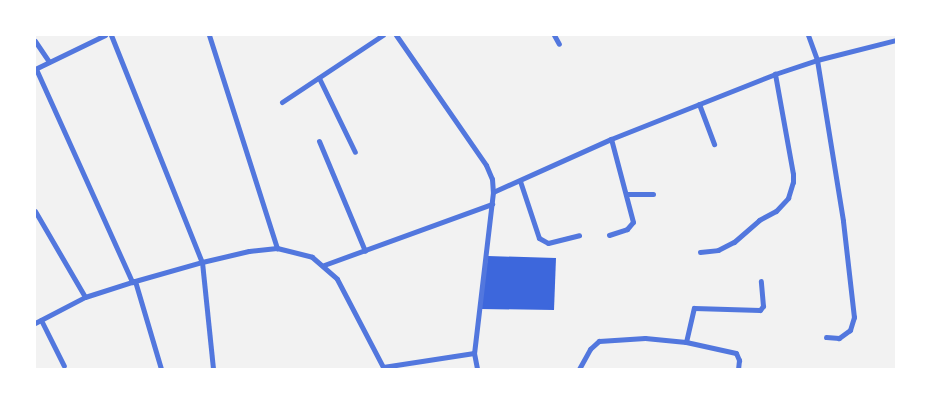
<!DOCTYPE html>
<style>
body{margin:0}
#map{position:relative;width:931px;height:404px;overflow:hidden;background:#f2f2f2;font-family:"PT Sans Narrow",sans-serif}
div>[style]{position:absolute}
.building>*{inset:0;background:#3d67dc}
.minor>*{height:5px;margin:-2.5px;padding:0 2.5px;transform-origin:2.5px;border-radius:2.5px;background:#5277de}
span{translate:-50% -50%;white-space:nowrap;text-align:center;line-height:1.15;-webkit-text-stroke:4.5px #fff;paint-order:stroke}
.frame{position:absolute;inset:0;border:36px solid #fff;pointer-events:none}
</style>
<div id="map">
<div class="building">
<i style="clip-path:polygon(488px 256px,556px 258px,554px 310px,481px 309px)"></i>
</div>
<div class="minor">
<i style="left:111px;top:35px;width:245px;rotate:68.2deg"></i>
<i style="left:202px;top:262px;width:108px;rotate:84.1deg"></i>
<i style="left:209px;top:35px;width:224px;rotate:72.3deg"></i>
<i style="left:396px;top:35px;width:158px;rotate:55.3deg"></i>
<i style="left:486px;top:165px;width:15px;rotate:67deg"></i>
<i style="left:492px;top:179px;width:13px;rotate:86deg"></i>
<i style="left:493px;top:192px;width:162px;rotate:96.7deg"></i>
<i style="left:474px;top:353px;width:16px;rotate:79deg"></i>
<i style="left:554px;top:35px;width:10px;rotate:61deg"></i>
<i style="left:808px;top:35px;width:27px;rotate:70deg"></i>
<i style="left:817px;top:60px;width:163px;rotate:80.8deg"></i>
<i style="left:843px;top:221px;width:97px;rotate:83.5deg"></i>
<i style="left:854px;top:317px;width:14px;rotate:107deg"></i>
<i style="left:850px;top:330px;width:14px;rotate:144deg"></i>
<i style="left:839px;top:338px;width:13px;rotate:-176deg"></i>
<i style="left:35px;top:41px;width:25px;rotate:56deg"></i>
<i style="left:35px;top:69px;width:78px;rotate:-25.9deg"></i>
<i style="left:36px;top:69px;width:234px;rotate:65.7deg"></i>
<i style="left:319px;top:78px;width:82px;rotate:64.1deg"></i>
<i style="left:282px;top:102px;width:121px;rotate:-33.6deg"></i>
<i style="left:699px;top:104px;width:43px;rotate:69.4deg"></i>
<i style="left:319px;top:141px;width:119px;rotate:67.3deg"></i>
<i style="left:520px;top:181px;width:60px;rotate:71.6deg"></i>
<i style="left:539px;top:238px;width:10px;rotate:29deg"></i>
<i style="left:548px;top:243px;width:32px;rotate:-14deg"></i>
<i style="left:493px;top:192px;width:129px;rotate:-24.2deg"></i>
<i style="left:611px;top:139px;width:176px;rotate:-21.6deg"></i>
<i style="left:775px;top:74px;width:44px;rotate:-18.4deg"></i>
<i style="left:817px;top:60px;width:81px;rotate:-14.2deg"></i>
<i style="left:626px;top:194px;width:27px"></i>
<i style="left:35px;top:211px;width:99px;rotate:59.8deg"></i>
<i style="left:609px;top:235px;width:19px;rotate:-18deg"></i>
<i style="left:627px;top:229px;width:9px;rotate:-49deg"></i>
<i style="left:633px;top:222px;width:86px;rotate:-104.8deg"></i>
<i style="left:700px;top:252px;width:18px;rotate:-6deg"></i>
<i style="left:718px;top:250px;width:18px;rotate:-27deg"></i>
<i style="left:734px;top:242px;width:33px;rotate:-41deg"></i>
<i style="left:759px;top:220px;width:19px;rotate:-28deg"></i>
<i style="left:776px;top:211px;width:18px;rotate:-47deg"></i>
<i style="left:788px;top:198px;width:17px;rotate:-73deg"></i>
<i style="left:793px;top:182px;width:8px;rotate:-90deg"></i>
<i style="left:793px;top:174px;width:102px;rotate:-100.2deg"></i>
<i style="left:324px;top:265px;width:179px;rotate:-20deg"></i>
<i style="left:135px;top:281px;width:92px;rotate:73.5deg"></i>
<i style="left:41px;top:320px;width:51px;rotate:63.4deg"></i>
<i style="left:35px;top:323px;width:56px;rotate:-27.5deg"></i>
<i style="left:85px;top:297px;width:52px;rotate:-17.7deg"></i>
<i style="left:135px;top:281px;width:70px;rotate:-15.8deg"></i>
<i style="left:202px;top:262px;width:48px;rotate:-13.2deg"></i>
<i style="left:249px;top:251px;width:28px;rotate:-6deg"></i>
<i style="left:277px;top:248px;width:36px;rotate:14deg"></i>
<i style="left:312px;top:257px;width:33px;rotate:41deg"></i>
<i style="left:337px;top:279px;width:102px;rotate:62.4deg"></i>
<i style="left:686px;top:342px;width:35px;rotate:-77deg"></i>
<i style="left:694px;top:308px;width:66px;rotate:1.7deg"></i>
<i style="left:760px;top:310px;width:5px;rotate:-53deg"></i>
<i style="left:763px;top:306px;width:25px;rotate:-95deg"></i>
<i style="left:383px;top:367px;width:92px;rotate:-8.7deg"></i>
<i style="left:579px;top:369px;width:23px;rotate:-61deg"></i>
<i style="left:590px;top:349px;width:12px;rotate:-42deg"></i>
<i style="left:599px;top:341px;width:46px;rotate:-3.7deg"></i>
<i style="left:645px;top:338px;width:41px;rotate:5.6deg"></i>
<i style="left:686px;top:342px;width:51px;rotate:12.4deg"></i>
<i style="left:736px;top:353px;width:8px;rotate:67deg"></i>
<i style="left:739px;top:360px;width:9px;rotate:96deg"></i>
</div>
<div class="frame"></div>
</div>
